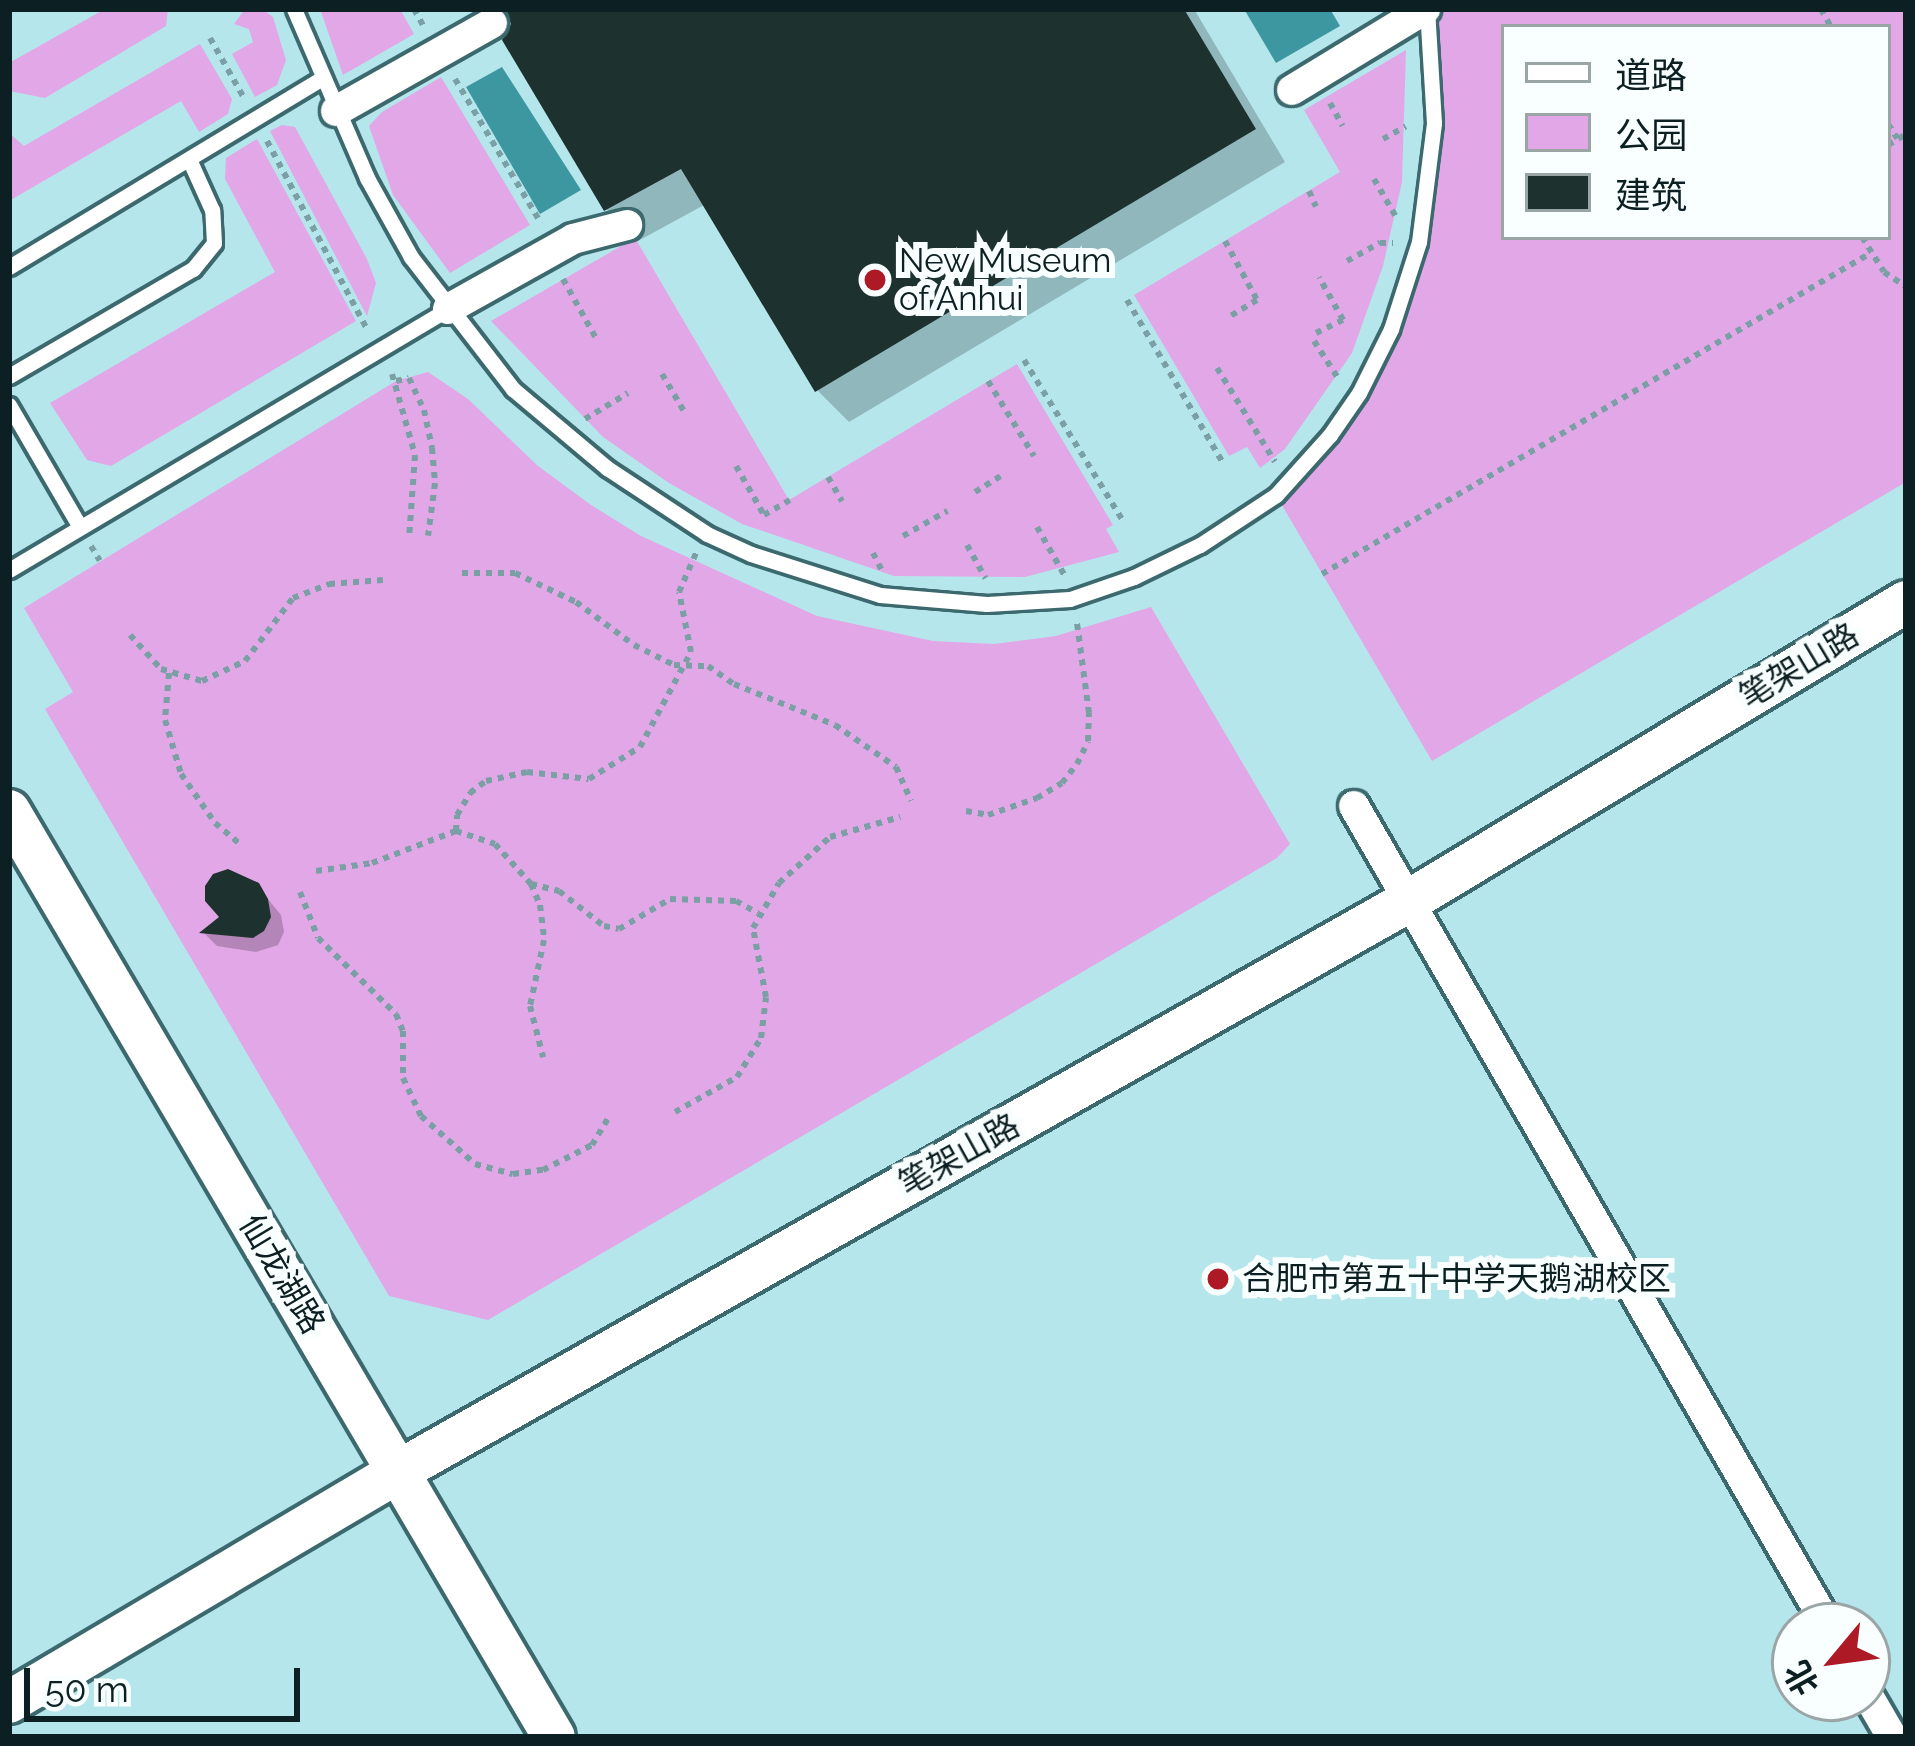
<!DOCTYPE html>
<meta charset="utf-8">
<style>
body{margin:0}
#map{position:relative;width:1915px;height:1746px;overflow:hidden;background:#b5e6ec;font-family:Raleway,"Noto Sans SC",sans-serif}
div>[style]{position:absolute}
.green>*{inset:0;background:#e2a7e6}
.water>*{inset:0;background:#3d97a0}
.shadow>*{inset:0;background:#0003}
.building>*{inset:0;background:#1d322f}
.path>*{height:6px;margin-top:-3px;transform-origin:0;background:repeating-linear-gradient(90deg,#7aa0a5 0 6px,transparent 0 12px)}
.roads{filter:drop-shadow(3px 0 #3c696e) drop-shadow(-3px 0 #3c696e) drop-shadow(0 3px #3c696e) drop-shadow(0 -3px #3c696e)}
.lane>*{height:15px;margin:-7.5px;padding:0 7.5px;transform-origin:7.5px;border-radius:7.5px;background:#fff}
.street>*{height:30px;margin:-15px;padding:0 15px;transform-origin:15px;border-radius:15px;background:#fff}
.secondary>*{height:42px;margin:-21px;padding:0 21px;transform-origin:21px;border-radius:21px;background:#fff}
.dots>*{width:33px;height:33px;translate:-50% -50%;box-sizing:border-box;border:6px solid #f9fefe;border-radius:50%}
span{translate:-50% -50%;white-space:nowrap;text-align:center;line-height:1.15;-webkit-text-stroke:12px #f9fefe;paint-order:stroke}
.poi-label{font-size:33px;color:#0c1f22}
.left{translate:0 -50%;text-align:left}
.street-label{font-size:33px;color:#0c1f22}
.frame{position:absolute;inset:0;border:12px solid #0c1f22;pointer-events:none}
.legend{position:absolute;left:1501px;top:24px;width:390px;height:216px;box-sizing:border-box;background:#f9fefe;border:3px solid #9aa5a6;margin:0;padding:15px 21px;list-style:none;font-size:36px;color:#0c1f22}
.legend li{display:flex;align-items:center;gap:24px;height:60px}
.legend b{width:60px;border:3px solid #9aa5a6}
.north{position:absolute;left:1771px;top:1602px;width:120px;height:120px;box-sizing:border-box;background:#f9fefe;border:3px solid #9aa5a6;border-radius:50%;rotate:241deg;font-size:33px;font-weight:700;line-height:48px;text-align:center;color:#0c1f22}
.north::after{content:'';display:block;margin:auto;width:42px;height:54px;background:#ad1a25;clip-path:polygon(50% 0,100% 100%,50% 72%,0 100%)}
.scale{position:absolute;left:24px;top:1668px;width:276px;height:54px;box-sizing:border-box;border:6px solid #0c1f22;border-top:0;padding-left:15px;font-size:36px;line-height:42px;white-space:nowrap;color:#0c1f22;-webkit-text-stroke:9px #f9fefe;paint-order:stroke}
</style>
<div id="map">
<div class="green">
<i style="clip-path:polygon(105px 9px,168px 9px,166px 26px,45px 98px,9px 91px,9px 63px)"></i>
<i style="clip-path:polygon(245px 9px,262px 9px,273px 17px,286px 60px,277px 85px,255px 97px,232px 54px,253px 42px,249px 29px,234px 24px)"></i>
<i style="clip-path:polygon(320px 9px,400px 9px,414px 34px,343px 75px)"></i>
<i style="clip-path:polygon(evenodd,1425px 9px,1906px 9px,1906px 482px,1432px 761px,1276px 495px,1359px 393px,1418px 242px,1434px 123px,1425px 9px,1504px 27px,1888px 27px,1888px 237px,1504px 237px,1504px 27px)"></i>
<i style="clip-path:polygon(200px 44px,232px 99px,228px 114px,199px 132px,181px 101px,9px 201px,9px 133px,24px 146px)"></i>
<i style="clip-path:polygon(1406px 50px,1402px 182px,1383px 266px,1352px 353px,1285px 449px,1260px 468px,1247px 447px,1229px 456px,1134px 295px,1340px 172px,1304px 110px)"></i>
<i style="clip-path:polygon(441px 77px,530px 225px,450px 273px,393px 195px,369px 126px,382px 112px)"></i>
<i style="clip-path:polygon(282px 125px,295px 127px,367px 259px,376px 283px,367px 316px,270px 131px)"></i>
<i style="clip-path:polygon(257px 139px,356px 321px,111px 466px,87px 460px,50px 403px,275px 272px,225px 179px,226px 158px)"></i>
<i style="clip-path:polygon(635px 238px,789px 500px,1017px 364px,1113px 525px,1106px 529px,1119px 552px,1025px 577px,894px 576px,742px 524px,669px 483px,603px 437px,491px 321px)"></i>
<i style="clip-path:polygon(428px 372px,468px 399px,538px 466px,591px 505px,641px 536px,817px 616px,933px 641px,994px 644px,1056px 636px,1151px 607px,1290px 844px,1277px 858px,488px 1320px,389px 1296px,45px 709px,73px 692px,24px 608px,396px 381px)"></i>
</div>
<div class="water">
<i style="clip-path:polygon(1244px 9px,1330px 9px,1340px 26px,1276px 63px)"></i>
<i style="clip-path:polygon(502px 67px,581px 190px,540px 214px,466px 87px)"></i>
</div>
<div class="shadow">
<i style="clip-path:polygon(489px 9px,1194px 9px,1285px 162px,849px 422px,817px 390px,706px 204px,638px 241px,606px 209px,511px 31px)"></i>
<i style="clip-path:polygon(257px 886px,281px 915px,284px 932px,278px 945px,256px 952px,217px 946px,204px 933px)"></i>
</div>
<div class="building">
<i style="clip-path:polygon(505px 9px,1184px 9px,1256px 129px,815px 392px,681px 169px,604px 211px,502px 40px,511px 24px)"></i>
<i style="clip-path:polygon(228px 869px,259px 883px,268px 899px,271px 917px,264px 931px,253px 938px,199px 933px,219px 917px,205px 901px,205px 886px,213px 874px)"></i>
</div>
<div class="path">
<i style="left:414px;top:9px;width:21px;rotate:61deg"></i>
<i style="left:1821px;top:9px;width:21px;rotate:61deg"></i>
<i style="left:210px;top:38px;width:69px;rotate:60.5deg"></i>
<i style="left:455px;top:79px;width:168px;rotate:59.2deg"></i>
<i style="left:1330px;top:103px;width:26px;rotate:61deg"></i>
<i style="left:1888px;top:124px;width:17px;rotate:57deg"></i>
<i style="left:1383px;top:139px;width:26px;rotate:-29deg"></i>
<i style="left:267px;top:141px;width:215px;rotate:62deg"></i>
<i style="left:1888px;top:145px;width:21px;rotate:-31deg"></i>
<i style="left:1374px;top:179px;width:44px;rotate:59.9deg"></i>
<i style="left:1309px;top:191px;width:17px;rotate:66deg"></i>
<i style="left:1862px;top:237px;width:41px;rotate:57.8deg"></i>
<i style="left:1884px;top:272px;width:27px;rotate:34deg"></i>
<i style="left:1225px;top:241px;width:67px;rotate:61.5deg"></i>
<i style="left:1257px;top:300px;width:33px;rotate:149deg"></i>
<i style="left:1347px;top:261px;width:38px;rotate:-29deg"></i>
<i style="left:1380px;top:243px;width:13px"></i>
<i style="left:563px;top:279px;width:70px;rotate:60.9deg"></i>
<i style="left:1127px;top:300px;width:187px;rotate:59.5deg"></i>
<i style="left:1316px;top:333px;width:30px;rotate:-26deg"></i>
<i style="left:1343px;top:320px;width:49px;rotate:-119.2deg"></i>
<i style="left:1314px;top:341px;width:44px;rotate:57deg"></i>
<i style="left:1024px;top:360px;width:187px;rotate:58.4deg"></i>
<i style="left:1217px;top:368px;width:110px;rotate:58.3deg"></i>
<i style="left:392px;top:374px;width:84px;rotate:74.1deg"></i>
<i style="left:415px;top:455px;width:84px;rotate:94.1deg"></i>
<i style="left:662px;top:374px;width:45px;rotate:59.5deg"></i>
<i style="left:396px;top:381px;width:13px;rotate:-13deg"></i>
<i style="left:409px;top:378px;width:35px;rotate:65deg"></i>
<i style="left:424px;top:410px;width:39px;rotate:78deg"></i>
<i style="left:432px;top:448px;width:35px;rotate:85deg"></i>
<i style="left:435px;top:483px;width:53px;rotate:97.5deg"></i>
<i style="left:988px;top:381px;width:88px;rotate:58.5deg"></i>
<i style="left:585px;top:419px;width:50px;rotate:-31.2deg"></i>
<i style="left:736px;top:466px;width:56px;rotate:60.3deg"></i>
<i style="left:764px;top:515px;width:30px;rotate:-30deg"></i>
<i style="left:828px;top:477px;width:28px;rotate:60deg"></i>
<i style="left:975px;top:492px;width:36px;rotate:-32deg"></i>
<i style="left:1037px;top:527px;width:56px;rotate:60.3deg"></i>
<i style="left:903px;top:536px;width:51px;rotate:-29.6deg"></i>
<i style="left:967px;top:545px;width:38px;rotate:61deg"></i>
<i style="left:91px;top:546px;width:17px;rotate:59deg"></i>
<i style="left:873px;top:553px;width:20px;rotate:63deg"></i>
<i style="left:462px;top:573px;width:53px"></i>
<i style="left:515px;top:573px;width:68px;rotate:25.4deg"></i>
<i style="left:576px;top:602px;width:72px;rotate:36.6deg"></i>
<i style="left:634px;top:645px;width:45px;rotate:26.6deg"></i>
<i style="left:674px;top:665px;width:34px;rotate:2deg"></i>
<i style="left:708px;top:666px;width:32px;rotate:35deg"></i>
<i style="left:734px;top:684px;width:109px;rotate:22.1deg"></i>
<i style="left:835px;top:725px;width:74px;rotate:34.5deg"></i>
<i style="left:896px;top:767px;width:37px;rotate:66deg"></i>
<i style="left:1322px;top:574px;width:634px;rotate:-30.33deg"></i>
<i style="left:130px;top:635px;width:46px;rotate:47.6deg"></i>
<i style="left:161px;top:669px;width:43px;rotate:16.3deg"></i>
<i style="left:202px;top:681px;width:47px;rotate:-24.9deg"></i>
<i style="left:245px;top:661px;width:79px;rotate:-52.7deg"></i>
<i style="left:293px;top:598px;width:39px;rotate:-21deg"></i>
<i style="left:329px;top:584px;width:54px;rotate:-4.2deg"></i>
<i style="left:169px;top:673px;width:47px;rotate:94.9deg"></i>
<i style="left:165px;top:720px;width:56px;rotate:73.5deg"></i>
<i style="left:181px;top:774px;width:60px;rotate:55.2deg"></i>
<i style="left:215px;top:823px;width:31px;rotate:40deg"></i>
<i style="left:966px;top:811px;width:22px;rotate:10deg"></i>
<i style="left:988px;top:815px;width:52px;rotate:-19.1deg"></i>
<i style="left:1037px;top:798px;width:29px;rotate:-31deg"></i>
<i style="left:1062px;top:783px;width:24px;rotate:-52deg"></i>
<i style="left:1077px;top:764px;width:25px;rotate:-64deg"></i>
<i style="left:1088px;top:741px;width:28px;rotate:-88deg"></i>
<i style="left:1089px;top:713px;width:91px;rotate:-97.6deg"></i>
<i style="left:456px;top:831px;width:16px;rotate:-86deg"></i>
<i style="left:457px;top:815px;width:26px;rotate:-59deg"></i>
<i style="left:470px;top:793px;width:20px;rotate:-37deg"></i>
<i style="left:486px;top:781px;width:42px;rotate:-12.4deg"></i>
<i style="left:527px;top:772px;width:62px;rotate:6.4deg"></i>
<i style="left:589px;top:779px;width:60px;rotate:-32.1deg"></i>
<i style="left:640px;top:747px;width:108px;rotate:-61.8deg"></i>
<i style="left:691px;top:652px;width:61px;rotate:-101.3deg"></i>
<i style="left:679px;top:592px;width:43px;rotate:-66.4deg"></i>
<i style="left:316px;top:871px;width:57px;rotate:-8.1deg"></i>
<i style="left:372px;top:863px;width:90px;rotate:-20.9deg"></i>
<i style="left:456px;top:831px;width:41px;rotate:18.4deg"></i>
<i style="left:495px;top:844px;width:54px;rotate:48deg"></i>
<i style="left:531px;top:884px;width:23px;rotate:67deg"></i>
<i style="left:540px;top:905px;width:35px;rotate:83deg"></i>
<i style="left:544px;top:940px;width:67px;rotate:102deg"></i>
<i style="left:530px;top:1006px;width:53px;rotate:75.7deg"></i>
<i style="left:531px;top:884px;width:29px;rotate:14deg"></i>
<i style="left:559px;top:891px;width:57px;rotate:37.9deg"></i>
<i style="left:604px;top:926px;width:15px;rotate:11deg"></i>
<i style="left:619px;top:929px;width:59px;rotate:-30.5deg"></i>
<i style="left:670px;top:899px;width:66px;rotate:1.7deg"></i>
<i style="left:736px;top:901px;width:25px;rotate:29deg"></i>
<i style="left:300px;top:892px;width:49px;rotate:68.6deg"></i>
<i style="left:318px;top:938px;width:109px;rotate:44.3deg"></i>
<i style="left:396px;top:1014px;width:18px;rotate:68deg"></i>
<i style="left:403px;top:1031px;width:47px;rotate:90deg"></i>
<i style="left:403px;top:1078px;width:42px;rotate:64.7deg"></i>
<i style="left:421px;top:1116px;width:72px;rotate:41.6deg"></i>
<i style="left:475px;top:1164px;width:39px;rotate:15deg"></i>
<i style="left:513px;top:1174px;width:30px;rotate:-8deg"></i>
<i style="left:543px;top:1170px;width:55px;rotate:-27deg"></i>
<i style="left:592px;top:1145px;width:31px;rotate:-59deg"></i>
<i style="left:675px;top:1112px;width:71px;rotate:-29.4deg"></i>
<i style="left:737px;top:1077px;width:46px;rotate:-58.4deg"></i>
<i style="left:761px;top:1038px;width:41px;rotate:-83deg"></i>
<i style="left:766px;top:997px;width:70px;rotate:-100.7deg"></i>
<i style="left:753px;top:928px;width:52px;rotate:-60deg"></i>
<i style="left:779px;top:883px;width:69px;rotate:-42deg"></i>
<i style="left:830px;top:837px;width:73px;rotate:-15.9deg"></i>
</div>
<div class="roads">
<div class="lane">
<i style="left:294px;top:9px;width:184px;rotate:66.6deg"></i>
<i style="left:367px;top:178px;width:90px;rotate:60.9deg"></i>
<i style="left:411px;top:257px;width:167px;rotate:52.3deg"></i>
<i style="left:513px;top:389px;width:123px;rotate:40deg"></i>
<i style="left:607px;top:468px;width:120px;rotate:33.4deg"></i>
<i style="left:707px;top:534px;width:48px;rotate:24.4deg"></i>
<i style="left:751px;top:554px;width:135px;rotate:17.6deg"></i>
<i style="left:880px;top:595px;width:107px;rotate:4.8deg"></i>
<i style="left:987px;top:604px;width:83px;rotate:-3.4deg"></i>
<i style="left:1070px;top:599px;width:68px;rotate:-19deg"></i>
<i style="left:1134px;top:577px;width:73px;rotate:-25.9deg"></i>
<i style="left:1200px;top:545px;width:91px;rotate:-33.3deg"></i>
<i style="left:1276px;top:495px;width:81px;rotate:-48deg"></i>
<i style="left:1330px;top:435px;width:51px;rotate:-55.4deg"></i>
<i style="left:1359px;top:393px;width:72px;rotate:-63.4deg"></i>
<i style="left:1391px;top:329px;width:91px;rotate:-72.2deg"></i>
<i style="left:1419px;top:242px;width:120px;rotate:-82.8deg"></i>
<i style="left:1434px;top:123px;width:114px;rotate:-93.5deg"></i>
<i style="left:9px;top:267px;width:364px;rotate:-31.1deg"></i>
<i style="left:9px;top:376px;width:213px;rotate:-30.2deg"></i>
<i style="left:193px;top:269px;width:33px;rotate:-51deg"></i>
<i style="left:214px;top:243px;width:33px;rotate:-93deg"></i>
<i style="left:212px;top:210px;width:56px;rotate:-114.3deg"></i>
<i style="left:9px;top:405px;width:141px;rotate:59.8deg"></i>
<i style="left:9px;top:570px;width:511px;rotate:-30.73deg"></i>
</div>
<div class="street">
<i style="left:1292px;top:90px;width:156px;rotate:-31.3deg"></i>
<i style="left:336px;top:111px;width:179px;rotate:-29.4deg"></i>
<i style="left:448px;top:309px;width:143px;rotate:-29.2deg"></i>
<i style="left:573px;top:239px;width:56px;rotate:-14.5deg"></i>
<i style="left:1354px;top:806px;width:947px;rotate:59.97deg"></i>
<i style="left:1867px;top:1694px;width:50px;rotate:59.8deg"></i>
</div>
<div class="secondary">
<i style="left:9px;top:811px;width:1074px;rotate:59.52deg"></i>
<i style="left:9px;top:1702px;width:453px;rotate:-30.6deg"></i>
<i style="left:399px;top:1471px;width:1158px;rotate:-29.44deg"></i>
<i style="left:1407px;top:902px;width:582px;rotate:-31.01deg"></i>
</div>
</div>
<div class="dots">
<i style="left:875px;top:280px;background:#ad1a25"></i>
<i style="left:1218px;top:1279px;background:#ad1a25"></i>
</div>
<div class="poi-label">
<span class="left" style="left:899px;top:280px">New Museum<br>of Anhui</span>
<span class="left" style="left:1242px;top:1279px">合肥市第五十中学天鹅湖校区</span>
</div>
<div class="street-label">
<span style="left:1799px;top:666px;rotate:-31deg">笔架山路</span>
<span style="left:959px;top:1155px;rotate:-29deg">笔架山路</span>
<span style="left:282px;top:1274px;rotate:59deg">仙龙湖路</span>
</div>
<div class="frame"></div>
<ul class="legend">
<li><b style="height:15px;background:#fff"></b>道路</li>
<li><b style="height:33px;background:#e2a7e6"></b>公园</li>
<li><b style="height:33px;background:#1d322f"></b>建筑</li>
</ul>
<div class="north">北</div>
<div class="scale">50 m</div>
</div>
